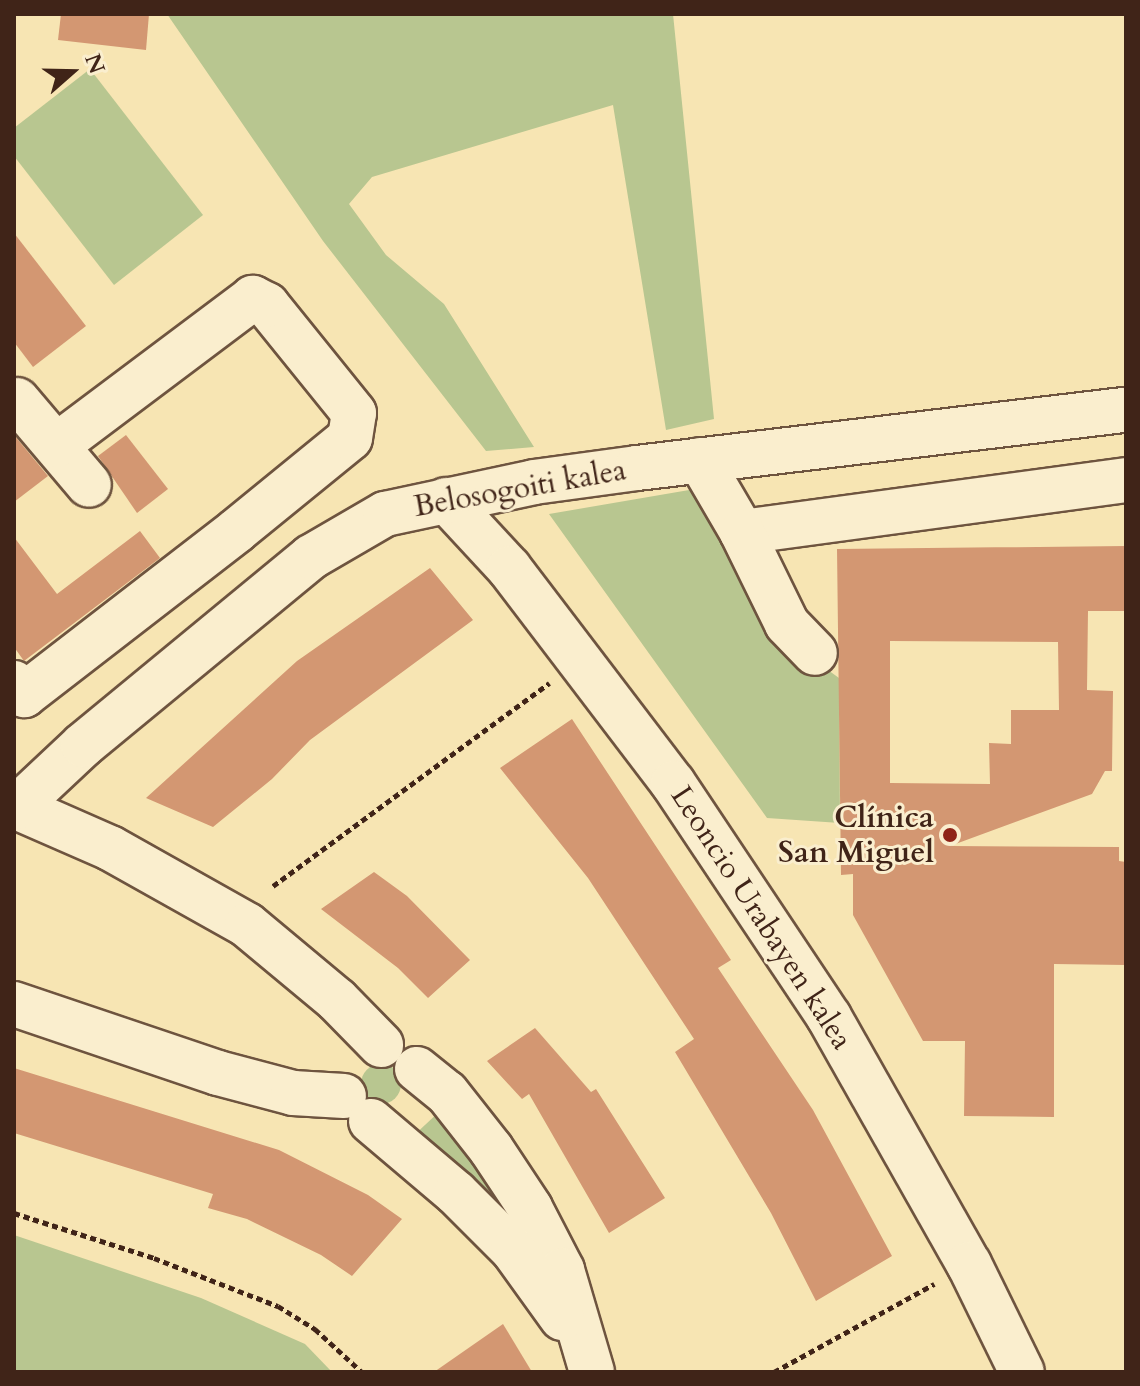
<!DOCTYPE html>
<meta charset="utf-8">
<style>
body{margin:0}
#map{position:relative;width:1140px;height:1386px;overflow:hidden;background:#f7e5b3;font-family:Cardo,serif}
div>[style]{position:absolute}
.green>*{inset:0;background:#b8c690}
.round{border-radius:50%}
.building>*{inset:0;background:#d39772}
.path>*{height:5px;margin-top:-2.5px;transform-origin:0;background:repeating-linear-gradient(90deg,#402418 0 6px,transparent 0 10px)}
.roads{filter:drop-shadow(2px 0 #6e543f) drop-shadow(-2px 0 #6e543f) drop-shadow(0 2px #6e543f) drop-shadow(0 -2px #6e543f)}
.minor>*{height:44px;margin:-22px;padding:0 22px;transform-origin:22px;border-radius:22px;background:#faeece}
.dots>*{width:22px;height:22px;translate:-50% -50%;box-sizing:border-box;border:4px solid #faeece;border-radius:50%}
span{translate:-50% -50%;white-space:nowrap;text-align:center;line-height:1.15;-webkit-text-stroke:6px #faeece;paint-order:stroke}
.street-label{font-size:30px;color:#402418}
.poi-label{font-size:30px;color:#402418;font-weight:700}
.right{translate:-100% -50%;text-align:right}
.frame{position:absolute;inset:0;border:16px solid #402418;pointer-events:none}
.north{position:absolute;left:32px;top:32px;width:80px;height:80px;-webkit-text-stroke:6px #faeece;paint-order:stroke;rotate:70deg;font-size:22px;font-weight:700;line-height:32px;text-align:center;color:#402418}
.north::after{content:'';display:block;margin:auto;width:28px;height:36px;background:#402418;clip-path:polygon(50% 0,100% 100%,50% 72%,0 100%)}
</style>
<div id="map">
<div class="green">
<i style="clip-path:polygon(167px 14px,673px 14px,714px 419px,666px 430px,613px 105px,372px 177px,349px 204px,386px 255px,444px 304px,534px 447px,486px 451px,323px 241px)"></i>
<i style="clip-path:polygon(90px 69px,203px 215px,114px 285px,14px 156px,14px 128px)"></i>
<i style="clip-path:polygon(695px 489px,763px 623px,839px 678px,840px 823px,767px 818px,549px 514px)"></i>
<i class="round" style="left:361px;top:1064px;width:40px;height:40px"></i>
<i style="clip-path:polygon(440px 1111px,524px 1230px,411px 1138px)"></i>
<i style="clip-path:polygon(14px 1235px,201px 1298px,305px 1344px,332px 1372px,14px 1372px)"></i>
</div>
<div class="building">
<i style="clip-path:polygon(61px 14px,149px 14px,146px 50px,58px 40px)"></i>
<i style="clip-path:polygon(14px 233px,86px 326px,33px 367px,14px 342px)"></i>
<i style="clip-path:polygon(14px 435px,48px 476px,14px 502px)"></i>
<i style="clip-path:polygon(126px 435px,168px 489px,137px 513px,98px 456px)"></i>
<i style="clip-path:polygon(140px 531px,160px 558px,24px 661px,14px 647px,14px 537px,57px 594px)"></i>
<i style="clip-path:polygon(evenodd,1126px 546px,1126px 611px,1088px 611px,1087px 690px,1113px 691px,1112px 771px,1105px 771px,1092px 794px,950px 846px,1119px 847px,1119px 861px,1126px 862px,1126px 965px,1054px 964px,1054px 1117px,964px 1116px,965px 1041px,923px 1041px,853px 915px,853px 874px,841px 875px,837px 549px,1126px 546px,890px 641px,1058px 642px,1059px 710px,1011px 710px,1011px 744px,989px 743px,990px 784px,890px 783px,890px 641px)"></i>
<i style="clip-path:polygon(430px 568px,473px 620px,310px 740px,272px 779px,213px 827px,146px 798px,297px 661px)"></i>
<i style="clip-path:polygon(572px 719px,731px 960px,718px 968px,813px 1110px,892px 1256px,816px 1301px,771px 1213px,675px 1052px,694px 1039px,588px 878px,500px 768px)"></i>
<i style="clip-path:polygon(374px 872px,407px 896px,470px 960px,428px 998px,398px 968px,321px 909px)"></i>
<i style="clip-path:polygon(535px 1028px,591px 1092px,596px 1089px,665px 1198px,609px 1233px,529px 1094px,522px 1099px,487px 1061px)"></i>
<i style="clip-path:polygon(14px 1068px,279px 1150px,368px 1195px,402px 1219px,352px 1276px,321px 1255px,247px 1219px,208px 1208px,213px 1194px,14px 1133px)"></i>
<i style="clip-path:polygon(503px 1324px,532px 1372px,434px 1372px)"></i>
</div>
<div class="path">
<i style="left:273px;top:886px;width:343px;rotate:-36.3deg"></i>
<i style="left:14px;top:1213px;width:147px;rotate:17.8deg"></i>
<i style="left:154px;top:1258px;width:133px;rotate:21.2deg"></i>
<i style="left:278px;top:1306px;width:44px;rotate:31.9deg"></i>
<i style="left:315px;top:1329px;width:64px;rotate:42.5deg"></i>
<i style="left:774px;top:1372px;width:183px;rotate:-28.8deg"></i>
</div>
<div class="roads">
<div class="minor">
<i style="left:17px;top:400px;width:111px;rotate:49.7deg"></i>
<i style="left:700px;top:460px;width:83px;rotate:59.7deg"></i>
<i style="left:742px;top:532px;width:388px;rotate:-7.7deg"></i>
<i style="left:446px;top:500px;width:93px;rotate:47.2deg"></i>
<i style="left:509px;top:568px;width:270px;rotate:52.7deg"></i>
<i style="left:673px;top:783px;width:281px;rotate:56.3deg"></i>
<i style="left:829px;top:1017px;width:284px;rotate:60.5deg"></i>
<i style="left:969px;top:1264px;width:120px;rotate:63.9deg"></i>
<i style="left:742px;top:532px;width:102px;rotate:63.9deg"></i>
<i style="left:787px;top:624px;width:40px;rotate:46deg"></i>
<i style="left:14px;top:683px;width:16px;rotate:50deg"></i>
<i style="left:24px;top:695px;width:268px;rotate:-37.7deg"></i>
<i style="left:236px;top:531px;width:147px;rotate:-39.2deg"></i>
<i style="left:350px;top:438px;width:25px;rotate:-81deg"></i>
<i style="left:354px;top:413px;width:139px;rotate:-128.9deg"></i>
<i style="left:267px;top:305px;width:16px;rotate:-153deg"></i>
<i style="left:253px;top:298px;width:245px;rotate:143.1deg"></i>
<i style="left:14px;top:806px;width:105px;rotate:23.6deg"></i>
<i style="left:110px;top:848px;width:157px;rotate:29.3deg"></i>
<i style="left:247px;top:925px;width:117px;rotate:39.8deg"></i>
<i style="left:337px;top:1000px;width:63px;rotate:45.6deg"></i>
<i style="left:17px;top:807px;width:91px;rotate:-43.2deg"></i>
<i style="left:83px;top:745px;width:296px;rotate:-39.5deg"></i>
<i style="left:311px;top:557px;width:86px;rotate:-30.2deg"></i>
<i style="left:385px;top:514px;width:152px;rotate:-12.1deg"></i>
<i style="left:534px;top:482px;width:104px;rotate:-7.7deg"></i>
<i style="left:637px;top:468px;width:492px;rotate:-6.8deg"></i>
<i style="left:14px;top:1004px;width:215px;rotate:18.7deg"></i>
<i style="left:218px;top:1073px;width:78px;rotate:14.9deg"></i>
<i style="left:293px;top:1093px;width:51px;rotate:3.4deg"></i>
<i style="left:417px;top:1069px;width:38px;rotate:39deg"></i>
<i style="left:447px;top:1093px;width:71px;rotate:51.8deg"></i>
<i style="left:491px;top:1149px;width:71px;rotate:56.5deg"></i>
<i style="left:530px;top:1208px;width:70px;rotate:62.7deg"></i>
<i style="left:562px;top:1270px;width:106px;rotate:73.6deg"></i>
<i style="left:371px;top:1121px;width:111px;rotate:40.3deg"></i>
<i style="left:456px;top:1193px;width:81px;rotate:45deg"></i>
<i style="left:513px;top:1250px;width:84px;rotate:54.2deg"></i>
</div>
</div>
<div class="dots">
<i style="left:950px;top:835px;background:#8f2418"></i>
</div>
<div class="street-label">
<span style="left:520px;top:489px;rotate:-10deg">Belosogoiti kalea</span>
<span style="left:761px;top:918px;rotate:57deg">Leoncio Urabayen kalea</span>
</div>
<div class="poi-label">
<span class="right" style="left:934px;top:835px">Clínica<br>San Miguel</span>
</div>
<div class="frame"></div>
<div class="north">N</div>
</div>
